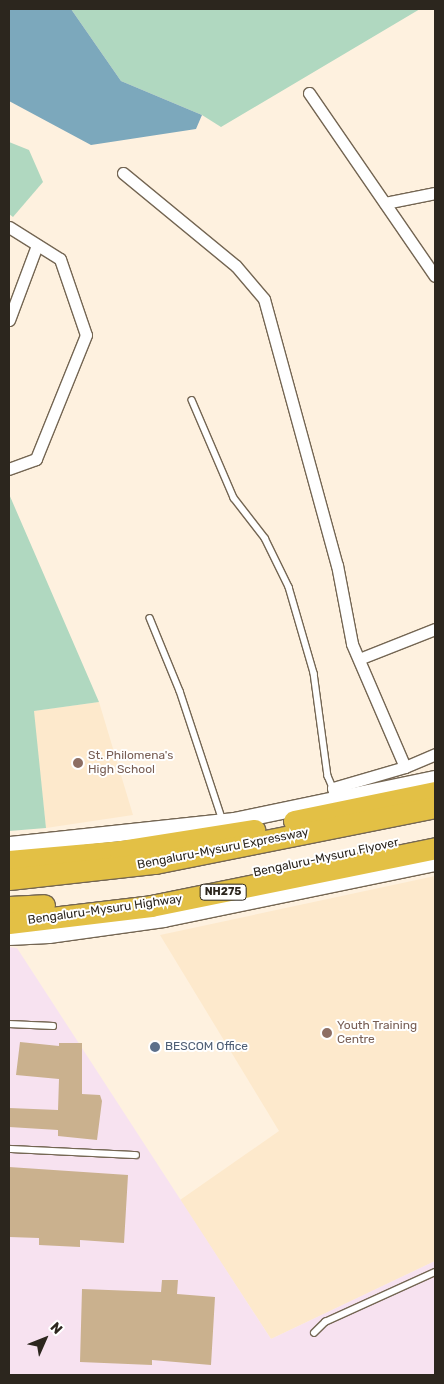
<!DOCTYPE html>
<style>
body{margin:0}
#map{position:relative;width:444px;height:1384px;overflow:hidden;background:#fef1df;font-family:Rubik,sans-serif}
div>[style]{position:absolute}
.built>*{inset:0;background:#fde9cc}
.industrial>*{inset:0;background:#f7e2f0}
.green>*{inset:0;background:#b0d8c0}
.water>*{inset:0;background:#7ca8bc}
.building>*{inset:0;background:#cab18e}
.roads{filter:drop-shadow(1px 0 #746653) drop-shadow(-1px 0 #746653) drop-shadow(0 1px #746653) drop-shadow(0 -1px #746653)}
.lane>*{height:5.5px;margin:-2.75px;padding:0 2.75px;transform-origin:2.75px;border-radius:2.75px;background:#fff}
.street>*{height:11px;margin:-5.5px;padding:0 5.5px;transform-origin:5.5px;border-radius:5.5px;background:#fff}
.secondary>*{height:16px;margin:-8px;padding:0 8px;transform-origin:8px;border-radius:8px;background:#fff}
.highway>*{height:21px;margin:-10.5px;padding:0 10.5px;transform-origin:10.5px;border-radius:10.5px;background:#e3c045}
.dots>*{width:14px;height:14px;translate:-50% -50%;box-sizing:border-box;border:2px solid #fff;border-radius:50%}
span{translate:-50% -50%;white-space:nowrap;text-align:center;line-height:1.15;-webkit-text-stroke:4px #fff;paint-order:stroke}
.shield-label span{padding:1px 4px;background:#fff;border:1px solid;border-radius:4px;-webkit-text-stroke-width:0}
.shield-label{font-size:11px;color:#2c261e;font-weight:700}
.education-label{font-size:12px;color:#785e54}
.left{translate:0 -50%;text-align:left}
.street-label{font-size:12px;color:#2c261e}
.service-label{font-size:12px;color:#4e5e75}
.frame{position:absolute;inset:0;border:10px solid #2c261e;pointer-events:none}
.north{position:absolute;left:20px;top:1314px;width:50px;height:50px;-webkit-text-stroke:4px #fff;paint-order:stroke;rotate:46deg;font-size:14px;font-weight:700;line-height:20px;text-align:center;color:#2c261e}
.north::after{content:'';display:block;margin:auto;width:18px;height:22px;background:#2c261e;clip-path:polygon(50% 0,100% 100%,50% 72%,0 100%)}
</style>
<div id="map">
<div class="built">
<i style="clip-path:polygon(99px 702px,133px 815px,46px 828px,33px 711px)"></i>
<i style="clip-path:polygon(435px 876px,435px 1261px,271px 1339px,180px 1200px,279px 1131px,160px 935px)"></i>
</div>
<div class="industrial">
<i style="clip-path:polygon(9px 947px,17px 948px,271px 1339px,435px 1261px,435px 1375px,9px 1375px)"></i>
</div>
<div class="green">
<i style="clip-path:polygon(71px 9px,420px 9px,221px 127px,202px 115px,121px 81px)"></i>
<i style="clip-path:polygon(9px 142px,29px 150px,43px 182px,13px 217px,9px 214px)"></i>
<i style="clip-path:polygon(9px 494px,99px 702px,34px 711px,46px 828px,9px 831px)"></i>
</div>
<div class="water">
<i style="clip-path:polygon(9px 9px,71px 9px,121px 81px,202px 115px,196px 129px,91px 145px,9px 101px)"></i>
</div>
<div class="building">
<i style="clip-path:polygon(20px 1042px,59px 1046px,59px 1043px,82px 1043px,82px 1094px,100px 1095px,102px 1101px,97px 1140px,58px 1136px,58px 1130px,9px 1127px,9px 1108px,58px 1110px,59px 1079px,16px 1075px)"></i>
<i style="clip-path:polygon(9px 1167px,128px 1175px,124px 1243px,80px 1240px,80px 1247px,39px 1245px,39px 1238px,9px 1237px)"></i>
<i style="clip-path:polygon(162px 1280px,178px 1280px,177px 1294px,215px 1297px,211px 1365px,152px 1360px,152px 1365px,80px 1362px,82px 1289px,161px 1292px)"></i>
</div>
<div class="roads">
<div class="lane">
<i style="left:192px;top:400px;width:107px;rotate:66.8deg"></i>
<i style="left:234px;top:498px;width:51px;rotate:52.2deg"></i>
<i style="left:265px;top:538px;width:55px;rotate:63.9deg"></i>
<i style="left:289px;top:587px;width:90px;rotate:73.8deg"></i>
<i style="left:314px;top:673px;width:104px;rotate:82.3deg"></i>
<i style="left:328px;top:776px;width:13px;rotate:67deg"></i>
<i style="left:150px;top:618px;width:79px;rotate:67.7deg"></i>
<i style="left:180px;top:691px;width:137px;rotate:71.7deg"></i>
<i style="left:9px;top:1024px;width:44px;rotate:2.6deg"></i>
<i style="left:9px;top:1149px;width:127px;rotate:2.7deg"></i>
<i style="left:314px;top:1333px;width:16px;rotate:-45deg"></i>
<i style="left:325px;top:1322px;width:121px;rotate:-24.4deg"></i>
</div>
<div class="street">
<i style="left:309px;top:93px;width:222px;rotate:55.5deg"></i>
<i style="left:123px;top:173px;width:146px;rotate:39.5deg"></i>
<i style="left:236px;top:266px;width:43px;rotate:49.7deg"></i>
<i style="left:264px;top:299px;width:276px;rotate:74.7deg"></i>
<i style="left:337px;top:565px;width:80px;rotate:79.2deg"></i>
<i style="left:352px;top:644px;width:134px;rotate:66.7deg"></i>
<i style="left:385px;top:203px;width:51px;rotate:-11.3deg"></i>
<i style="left:9px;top:227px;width:60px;rotate:32.1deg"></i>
<i style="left:60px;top:259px;width:80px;rotate:71.1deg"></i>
<i style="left:86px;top:335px;width:134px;rotate:112deg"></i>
<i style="left:36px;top:459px;width:29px;rotate:160deg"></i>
<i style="left:9px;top:320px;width:80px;rotate:-69.5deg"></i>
<i style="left:359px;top:659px;width:82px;rotate:-21.5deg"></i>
<i style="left:336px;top:799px;width:11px;rotate:-105deg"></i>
<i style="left:333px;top:788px;width:75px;rotate:-16.3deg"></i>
<i style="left:405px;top:767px;width:33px;rotate:-23deg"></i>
</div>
<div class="secondary">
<i style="left:9px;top:845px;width:226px;rotate:-6.1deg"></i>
<i style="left:234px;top:821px;width:205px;rotate:-11.8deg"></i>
<i style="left:9px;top:937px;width:40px;rotate:-2.9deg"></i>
<i style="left:49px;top:935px;width:116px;rotate:-7.9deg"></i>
<i style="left:164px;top:919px;width:277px;rotate:-11.7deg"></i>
</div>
<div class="highway">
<i style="left:294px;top:821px;width:144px;rotate:-11.6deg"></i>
<i style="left:9px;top:861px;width:111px;rotate:-5.1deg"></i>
<i style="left:120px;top:851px;width:136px;rotate:-8.9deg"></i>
<i style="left:9px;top:879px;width:147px;rotate:-6.3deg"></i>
<i style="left:155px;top:863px;width:286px;rotate:-11.3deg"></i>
<i style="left:9px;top:907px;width:35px;rotate:-3deg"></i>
<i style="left:9px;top:923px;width:143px;rotate:-6.8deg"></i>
<i style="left:151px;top:906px;width:290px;rotate:-11.5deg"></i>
</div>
</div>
<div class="dots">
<i style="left:78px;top:763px;background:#8d6e63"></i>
<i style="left:327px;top:1033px;background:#8d6e63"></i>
<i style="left:155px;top:1047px;background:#5c6f8a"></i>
</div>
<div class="shield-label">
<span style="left:223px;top:892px">NH275</span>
</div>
<div class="education-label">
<span class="left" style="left:88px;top:763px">St. Philomena's<br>High School</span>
<span class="left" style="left:337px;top:1033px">Youth Training<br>Centre</span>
</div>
<div class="street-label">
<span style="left:223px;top:849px;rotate:-11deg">Bengaluru-Mysuru Expressway</span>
<span style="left:326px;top:858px;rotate:-12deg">Bengaluru-Mysuru Flyover</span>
<span style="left:105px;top:910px;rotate:-8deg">Bengaluru-Mysuru Highway</span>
</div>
<div class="service-label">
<span class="left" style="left:165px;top:1047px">BESCOM Office</span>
</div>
<div class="frame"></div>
<div class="north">N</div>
</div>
